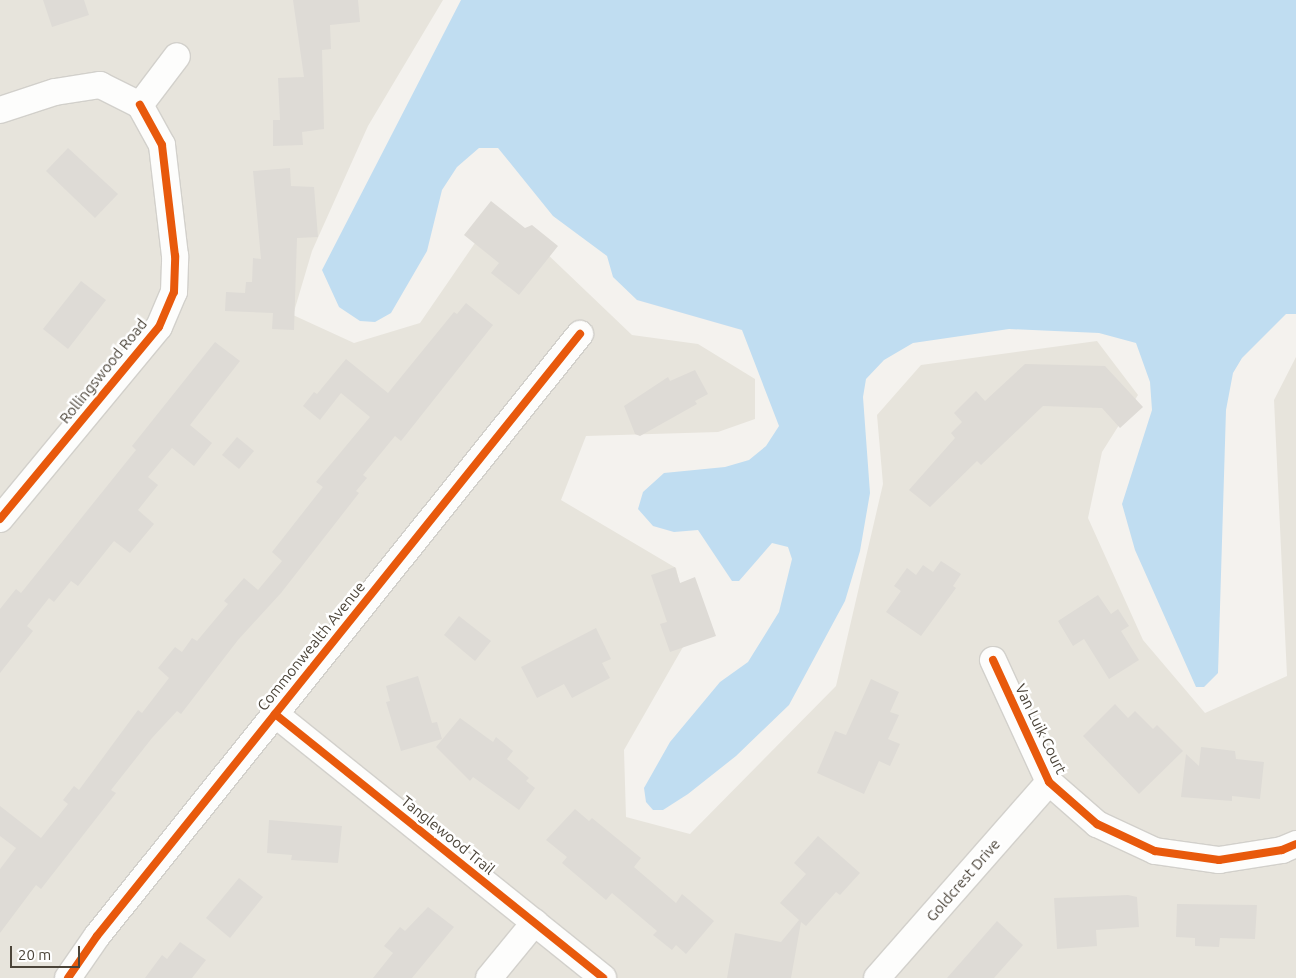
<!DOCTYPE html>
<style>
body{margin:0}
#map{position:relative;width:1296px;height:978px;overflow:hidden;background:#f4f2ee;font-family:Ubuntu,sans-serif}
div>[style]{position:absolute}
.residential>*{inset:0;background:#e7e4dc}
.water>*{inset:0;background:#c0ddf1}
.building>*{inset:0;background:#dedbd6}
.roads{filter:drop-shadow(1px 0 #d2d0cb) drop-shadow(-1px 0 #d2d0cb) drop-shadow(0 1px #d2d0cb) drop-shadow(0 -1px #d2d0cb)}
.minor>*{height:26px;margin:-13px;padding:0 13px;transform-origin:13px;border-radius:13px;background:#fdfdfc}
.cycleway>*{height:8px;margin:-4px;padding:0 4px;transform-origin:4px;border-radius:4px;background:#e8590c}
span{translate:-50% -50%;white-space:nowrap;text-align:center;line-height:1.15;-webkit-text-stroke:5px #fff;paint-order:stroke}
.street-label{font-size:15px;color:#4b4439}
.scale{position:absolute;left:10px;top:946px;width:70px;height:22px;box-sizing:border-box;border:2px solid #4b4439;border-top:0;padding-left:6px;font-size:15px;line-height:18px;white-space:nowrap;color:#4b4439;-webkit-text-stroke:4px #fff;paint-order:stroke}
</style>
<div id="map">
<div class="residential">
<i style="clip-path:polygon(0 0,443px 0,368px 126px,312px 251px,293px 315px,354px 343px,420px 323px,499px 208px,632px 335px,698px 344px,755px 379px,755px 419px,718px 432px,586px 436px,561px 500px,676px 568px,691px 633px,624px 750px,626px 817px,690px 834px,836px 686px,883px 484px,877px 415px,921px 365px,1097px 341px,1138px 395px,1102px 452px,1088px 518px,1143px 640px,1205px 713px,1287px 676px,1274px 400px,1296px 357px,1296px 978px,0 978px)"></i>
</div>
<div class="water">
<i style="clip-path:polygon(461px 0,1296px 0,1296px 314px,1286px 314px,1242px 358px,1233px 373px,1226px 410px,1218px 673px,1204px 687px,1196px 687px,1135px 550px,1122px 504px,1152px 410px,1150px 382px,1136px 343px,1099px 333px,1009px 329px,913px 343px,884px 360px,866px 379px,863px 397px,870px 493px,860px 551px,845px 601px,789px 705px,736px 756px,688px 794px,663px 810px,653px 810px,646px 802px,644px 788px,670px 742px,720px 682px,748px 662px,779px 612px,792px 559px,788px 547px,772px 543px,739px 581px,732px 581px,698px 530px,674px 532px,653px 526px,638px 509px,643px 492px,664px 473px,725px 467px,749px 460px,766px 446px,779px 426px,742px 330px,637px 300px,613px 277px,607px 256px,553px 216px,498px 148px,479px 148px,457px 167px,442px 190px,427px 251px,391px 313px,375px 322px,360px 321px,339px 307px,322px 270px)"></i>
</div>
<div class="building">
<i style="clip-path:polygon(43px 0,84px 0,89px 15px,52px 27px)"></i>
<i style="clip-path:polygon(293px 0,358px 0,360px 22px,330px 25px,331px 49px,322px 50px,324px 129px,302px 132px,303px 145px,273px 146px,273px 120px,280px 120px,278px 78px,304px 77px)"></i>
<i style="clip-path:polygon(68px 148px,118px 194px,95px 218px,46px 171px)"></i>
<i style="clip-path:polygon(290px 168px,291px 186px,314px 187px,318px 237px,297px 238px,294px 330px,272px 329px,273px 313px,225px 311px,226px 292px,245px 293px,246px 282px,252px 282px,253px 258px,261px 259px,253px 171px)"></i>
<i style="clip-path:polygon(491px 201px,525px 228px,532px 225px,558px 246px,519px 295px,491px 273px,499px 263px,464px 235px)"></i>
<i style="clip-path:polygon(81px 281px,106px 300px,68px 349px,43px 329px)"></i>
<i style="clip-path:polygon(466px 303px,493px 325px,401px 441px,395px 436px,363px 475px,367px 478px,356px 491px,359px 493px,281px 593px,238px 640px,181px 714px,177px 711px,152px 738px,111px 790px,116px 793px,41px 889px,36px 885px,0 933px,0 869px,16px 848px,0 836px,0 806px,41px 838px,68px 804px,63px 800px,74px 786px,79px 790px,138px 710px,142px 713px,169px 678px,158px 668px,175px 647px,182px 652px,192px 638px,197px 641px,228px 604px,224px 601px,244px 578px,258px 590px,282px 561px,272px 552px,323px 487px,316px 482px,370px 417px,341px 393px,320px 420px,303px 406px,314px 392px,317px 394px,346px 359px,388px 393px,454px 312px,457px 314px)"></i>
<i style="clip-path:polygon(215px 342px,240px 361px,190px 425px,212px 443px,194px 466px,172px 448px,148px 477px,158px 485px,138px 510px,154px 524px,130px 553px,114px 541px,78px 586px,71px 581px,54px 602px,49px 598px,27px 626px,33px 631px,0 673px,0 609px,16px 589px,21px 593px,136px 450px,132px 446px)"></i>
<i style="clip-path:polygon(1025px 364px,1105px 366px,1143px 407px,1120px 428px,1102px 408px,1043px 406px,981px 465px,977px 461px,930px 507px,909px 490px,955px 438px,951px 433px,962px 422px,954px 413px,976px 391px,985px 401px)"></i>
<i style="clip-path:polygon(695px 370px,708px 394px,695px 401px,697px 404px,640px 436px,635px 434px,624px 406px,668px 377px,670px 381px)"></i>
<i style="clip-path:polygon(237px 437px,254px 451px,239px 469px,222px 455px)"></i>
<i style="clip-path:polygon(941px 561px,961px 574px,953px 586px,956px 588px,921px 636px,886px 612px,901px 591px,894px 586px,907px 568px,916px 575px,923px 565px,933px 572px)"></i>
<i style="clip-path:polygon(675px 567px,680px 583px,695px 577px,716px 636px,670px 652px,660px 624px,667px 622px,651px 575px)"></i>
<i style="clip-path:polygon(1098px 595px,1111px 614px,1118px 609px,1129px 626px,1121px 631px,1139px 660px,1109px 679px,1084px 639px,1073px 646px,1058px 621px)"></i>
<i style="clip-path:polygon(459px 616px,491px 641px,475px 661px,444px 635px)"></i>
<i style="clip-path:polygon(596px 628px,611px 659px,602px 663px,610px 678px,572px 698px,564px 684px,537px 698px,521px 667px)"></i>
<i style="clip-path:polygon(418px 676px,432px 723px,437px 722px,442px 739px,401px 751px,386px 702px,390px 701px,386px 686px)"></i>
<i style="clip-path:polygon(871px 679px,899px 692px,890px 712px,899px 715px,888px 739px,900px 744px,890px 766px,879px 761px,864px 794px,817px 773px,835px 731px,846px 735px)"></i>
<i style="clip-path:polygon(1115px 704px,1128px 718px,1135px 711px,1153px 729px,1157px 725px,1183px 751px,1139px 794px,1083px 736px)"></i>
<i style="clip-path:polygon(460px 718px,493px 742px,496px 737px,513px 751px,507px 759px,529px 778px,526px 781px,535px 788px,519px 810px,473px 777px,470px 781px,436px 747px)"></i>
<i style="clip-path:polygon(1201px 747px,1235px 751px,1236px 759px,1264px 762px,1260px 799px,1232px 796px,1232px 801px,1181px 797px,1186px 754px,1199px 766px)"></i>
<i style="clip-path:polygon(575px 809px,589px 821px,592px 818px,641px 858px,634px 867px,676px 903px,682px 894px,714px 921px,686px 954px,676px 945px,672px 950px,653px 935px,657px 931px,612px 893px,606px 900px,562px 863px,567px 857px,546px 840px)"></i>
<i style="clip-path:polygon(269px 820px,342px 826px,338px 863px,291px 860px,292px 855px,267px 853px)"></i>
<i style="clip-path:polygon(818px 836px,860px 873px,840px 895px,836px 892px,806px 926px,801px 922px,791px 978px,727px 978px,735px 933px,781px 942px,799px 920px,780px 903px,806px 874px,794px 863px)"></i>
<i style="clip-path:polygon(239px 878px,263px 897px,230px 938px,206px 918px)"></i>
<i style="clip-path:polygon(1128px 895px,1137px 897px,1139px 927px,1096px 930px,1097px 946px,1057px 949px,1054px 898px)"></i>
<i style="clip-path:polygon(1177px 904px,1257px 905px,1255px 939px,1220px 938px,1219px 947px,1195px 946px,1195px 938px,1176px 937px)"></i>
<i style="clip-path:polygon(428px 907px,454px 927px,412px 978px,373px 978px,393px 953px,384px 946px,400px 927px,405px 931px)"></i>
<i style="clip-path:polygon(997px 921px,1023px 945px,994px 978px,947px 978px)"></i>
<i style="clip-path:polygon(180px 942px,206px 960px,192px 978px,145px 978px,162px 955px,167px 959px)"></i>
</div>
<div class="roads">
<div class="minor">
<i style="left:140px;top:105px;width:61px;rotate:-52.9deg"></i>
<i style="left:0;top:110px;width:58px;rotate:-18.1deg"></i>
<i style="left:55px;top:92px;width:46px;rotate:-8.8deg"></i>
<i style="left:100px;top:85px;width:45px;rotate:26.6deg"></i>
<i style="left:0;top:519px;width:249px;rotate:-50.4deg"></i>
<i style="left:159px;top:327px;width:38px;rotate:-67deg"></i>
<i style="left:174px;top:292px;width:36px;rotate:-88deg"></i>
<i style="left:175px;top:256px;width:112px;rotate:-96.7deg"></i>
<i style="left:162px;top:145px;width:46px;rotate:-118.8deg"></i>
<i style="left:993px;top:660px;width:134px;rotate:65.3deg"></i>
<i style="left:1049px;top:782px;width:64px;rotate:41.2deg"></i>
<i style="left:1097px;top:824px;width:64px;rotate:25deg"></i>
<i style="left:1155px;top:851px;width:65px;rotate:8deg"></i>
<i style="left:1219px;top:860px;width:64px;rotate:-9deg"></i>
<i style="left:1282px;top:850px;width:15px;rotate:-23deg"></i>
<i style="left:275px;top:714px;width:421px;rotate:38.8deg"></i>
<i style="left:68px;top:978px;width:51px;rotate:-55.4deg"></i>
<i style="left:97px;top:936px;width:772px;rotate:-51.26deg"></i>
<i style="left:489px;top:978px;width:72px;rotate:-50.6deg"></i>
<i style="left:877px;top:978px;width:261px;rotate:-48.7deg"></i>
</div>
</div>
<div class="cycleway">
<i style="left:0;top:519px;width:249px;rotate:-50.4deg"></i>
<i style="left:159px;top:327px;width:38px;rotate:-67deg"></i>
<i style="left:174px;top:292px;width:36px;rotate:-88deg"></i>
<i style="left:175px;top:256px;width:112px;rotate:-96.7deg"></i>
<i style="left:162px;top:145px;width:46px;rotate:-118.8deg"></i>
<i style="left:993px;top:660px;width:134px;rotate:65.3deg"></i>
<i style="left:1049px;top:782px;width:64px;rotate:41.2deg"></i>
<i style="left:1097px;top:824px;width:64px;rotate:25deg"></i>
<i style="left:1155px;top:851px;width:65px;rotate:8deg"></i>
<i style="left:1219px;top:860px;width:64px;rotate:-9deg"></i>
<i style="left:1282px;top:850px;width:15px;rotate:-23deg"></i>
<i style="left:275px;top:714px;width:421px;rotate:38.8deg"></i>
<i style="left:68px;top:978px;width:51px;rotate:-55.4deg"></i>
<i style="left:97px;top:936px;width:772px;rotate:-51.26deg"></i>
</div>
<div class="street-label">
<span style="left:103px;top:371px;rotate:-51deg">Rollingswood Road</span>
<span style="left:311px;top:646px;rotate:-51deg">Commonwealth Avenue</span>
<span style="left:1041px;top:729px;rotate:64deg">Van Luik Court</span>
<span style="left:448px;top:835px;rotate:39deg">Tanglewood Trail</span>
<span style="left:963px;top:880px;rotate:-49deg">Goldcrest Drive</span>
</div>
<div class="scale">20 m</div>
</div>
